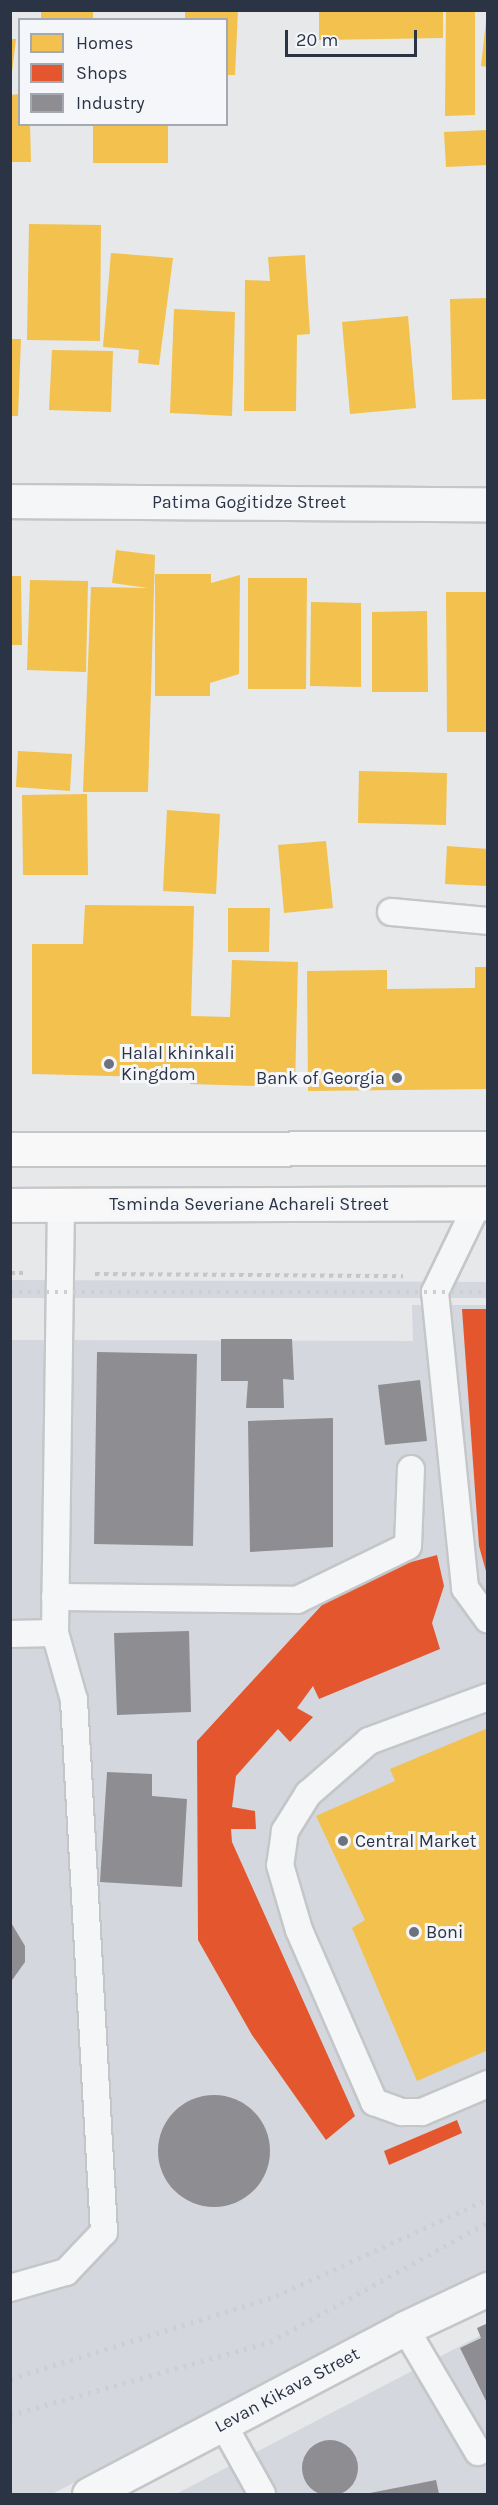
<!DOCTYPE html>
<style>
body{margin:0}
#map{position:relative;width:498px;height:2505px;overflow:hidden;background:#e6e8ea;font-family:Karla,sans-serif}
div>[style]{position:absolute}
.built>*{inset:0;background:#d4d7dd}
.homes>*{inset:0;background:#f2c14e}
.shops>*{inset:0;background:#e4572e}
.industry>*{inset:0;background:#8d8d92}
.round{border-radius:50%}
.path>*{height:4px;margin-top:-2px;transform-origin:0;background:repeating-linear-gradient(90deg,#c5c6ca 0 4.5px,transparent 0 9px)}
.roads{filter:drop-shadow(2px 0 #c4c6c8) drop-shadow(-2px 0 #c4c6c8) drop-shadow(0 2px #c4c6c8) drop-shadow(0 -2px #c4c6c8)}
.lane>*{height:26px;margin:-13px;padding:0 13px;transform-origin:13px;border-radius:13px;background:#f5f6f7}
.street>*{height:33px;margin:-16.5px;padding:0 16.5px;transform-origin:16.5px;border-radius:16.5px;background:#f5f6f7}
.secondary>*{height:33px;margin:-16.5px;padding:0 16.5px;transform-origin:16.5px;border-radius:16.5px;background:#f8f8f8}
.rail>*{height:4.5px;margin-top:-2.25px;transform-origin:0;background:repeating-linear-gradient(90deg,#cecfd2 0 3px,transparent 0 9px)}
.dots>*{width:16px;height:16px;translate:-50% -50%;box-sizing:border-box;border:3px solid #f4f6f9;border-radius:50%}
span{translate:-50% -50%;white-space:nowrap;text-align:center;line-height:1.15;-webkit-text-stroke:6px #f4f6f9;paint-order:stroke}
.street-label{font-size:18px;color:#2b3445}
.poi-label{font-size:18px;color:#2b3445}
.left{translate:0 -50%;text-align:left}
.right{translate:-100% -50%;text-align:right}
.frame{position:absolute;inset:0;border:12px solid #2b3445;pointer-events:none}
.legend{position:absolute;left:18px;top:18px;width:210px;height:108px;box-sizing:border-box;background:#f4f6f9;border:2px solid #a4a8b1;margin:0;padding:8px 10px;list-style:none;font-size:18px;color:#2b3445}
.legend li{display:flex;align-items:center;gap:12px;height:30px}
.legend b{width:30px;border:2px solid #a4a8b1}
.scale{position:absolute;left:285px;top:30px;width:132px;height:27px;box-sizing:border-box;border:3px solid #2b3445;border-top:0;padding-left:8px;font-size:18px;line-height:21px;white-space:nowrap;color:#2b3445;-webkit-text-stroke:4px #f4f6f9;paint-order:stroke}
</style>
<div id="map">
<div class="built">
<i style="clip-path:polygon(10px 1280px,487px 1282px,488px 1298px,11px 1298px)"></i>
<i style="clip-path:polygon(412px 1305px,487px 1305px,487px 2271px,52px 2494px,11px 2494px,11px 1340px,413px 1341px)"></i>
<i style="clip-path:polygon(487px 2332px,487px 2494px,176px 2494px)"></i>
</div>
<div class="homes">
<i style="clip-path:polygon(41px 10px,93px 10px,93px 20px,41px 20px)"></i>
<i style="clip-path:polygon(185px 10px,238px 10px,235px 75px,226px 75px,226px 20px,185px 20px)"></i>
<i style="clip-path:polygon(319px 10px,443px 10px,443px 38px,319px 40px)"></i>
<i style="clip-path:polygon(446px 10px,475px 10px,475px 115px,445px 116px)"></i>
<i style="clip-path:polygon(486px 21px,488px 21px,488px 67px,481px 66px)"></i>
<i style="clip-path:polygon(10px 39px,16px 39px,12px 72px,10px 72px)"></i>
<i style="clip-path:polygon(20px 94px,20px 124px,30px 124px,31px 162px,10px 162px,10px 95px)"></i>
<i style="clip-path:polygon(93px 124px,168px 124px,168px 163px,93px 163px)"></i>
<i style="clip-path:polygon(488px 130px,488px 165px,446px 167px,444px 132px)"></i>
<i style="clip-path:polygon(29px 224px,101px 225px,100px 341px,27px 340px)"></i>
<i style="clip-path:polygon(111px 253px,173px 258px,159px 365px,138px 363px,139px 350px,103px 347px)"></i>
<i style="clip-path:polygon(305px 255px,310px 334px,297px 335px,296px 411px,244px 411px,245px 280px,270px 281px,268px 257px)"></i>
<i style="clip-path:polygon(488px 298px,488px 399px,452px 400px,450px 299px)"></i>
<i style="clip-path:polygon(174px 309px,235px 312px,232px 416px,170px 413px)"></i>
<i style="clip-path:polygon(408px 316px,416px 408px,350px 414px,342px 322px)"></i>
<i style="clip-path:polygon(10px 339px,21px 339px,18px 416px,10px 416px)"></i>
<i style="clip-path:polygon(52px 350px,113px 351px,111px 412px,49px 410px)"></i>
<i style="clip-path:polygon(116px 550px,155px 555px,148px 792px,83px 792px,91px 587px,148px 588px,112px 583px)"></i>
<i style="clip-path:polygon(155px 574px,211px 574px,211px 583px,240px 575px,239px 674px,210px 683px,210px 696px,155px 696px)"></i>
<i style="clip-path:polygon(10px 576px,21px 576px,22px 645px,10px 645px)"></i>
<i style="clip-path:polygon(248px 578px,307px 578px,306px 689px,248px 689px)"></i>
<i style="clip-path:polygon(30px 580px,88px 581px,86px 672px,27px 670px)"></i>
<i style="clip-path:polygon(446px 592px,488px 592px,488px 732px,447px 732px)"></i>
<i style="clip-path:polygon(311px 602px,361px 603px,361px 687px,310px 686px)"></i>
<i style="clip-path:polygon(427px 611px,428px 692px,372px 692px,372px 612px)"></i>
<i style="clip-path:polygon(18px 751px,72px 754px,70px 791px,16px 787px)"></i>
<i style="clip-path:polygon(359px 771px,447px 773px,446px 825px,358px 823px)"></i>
<i style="clip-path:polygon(87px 794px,88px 875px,23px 875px,22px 795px)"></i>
<i style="clip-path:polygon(167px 810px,220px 814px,216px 894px,163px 891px)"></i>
<i style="clip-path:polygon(326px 841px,333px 908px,284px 913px,278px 845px)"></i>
<i style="clip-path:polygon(447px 846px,488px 849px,488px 886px,445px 884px)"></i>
<i style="clip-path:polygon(85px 905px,194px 906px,191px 1016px,230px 1017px,232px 960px,298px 962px,295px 1087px,190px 1084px,190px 1078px,32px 1074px,32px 944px,83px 944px)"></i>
<i style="clip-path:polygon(228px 908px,270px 908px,269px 952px,228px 952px)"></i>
<i style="clip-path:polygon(475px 967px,488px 967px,488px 1089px,308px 1091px,307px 971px,387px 970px,387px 989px,475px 988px)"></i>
<i style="clip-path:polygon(488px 1728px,488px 2050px,417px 2081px,352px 1928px,365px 1920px,316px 1816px,395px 1781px,390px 1769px)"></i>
</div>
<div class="shops">
<i style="clip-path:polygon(462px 1309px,488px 1309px,487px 1575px,479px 1546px)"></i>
<i style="clip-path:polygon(437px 1555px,444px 1586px,432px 1623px,440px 1649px,319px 1699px,313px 1686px,297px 1708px,313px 1717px,290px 1742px,278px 1729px,236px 1776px,232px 1807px,255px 1811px,256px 1829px,231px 1829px,232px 1842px,355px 2116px,326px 2140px,252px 2035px,198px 1940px,197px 1741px,345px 1580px)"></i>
<i style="clip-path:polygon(457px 2120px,462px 2133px,389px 2165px,384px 2151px)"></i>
</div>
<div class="industry">
<i style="clip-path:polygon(221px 1339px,292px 1339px,294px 1380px,283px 1379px,284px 1408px,246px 1408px,248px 1381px,221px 1381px)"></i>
<i style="clip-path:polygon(97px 1352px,197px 1354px,193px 1546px,94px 1544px)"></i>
<i style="clip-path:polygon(420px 1380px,427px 1441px,385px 1445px,378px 1385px)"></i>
<i style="clip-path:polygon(333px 1418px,333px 1547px,250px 1552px,248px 1421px)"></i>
<i style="clip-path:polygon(189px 1631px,191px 1712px,117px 1715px,114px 1633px)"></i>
<i style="clip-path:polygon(107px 1772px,152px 1774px,152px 1796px,187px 1799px,182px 1887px,100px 1882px)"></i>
<i style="clip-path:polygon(10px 1921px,25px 1946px,25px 1962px,10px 1983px)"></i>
<i class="round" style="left:158px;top:2095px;width:112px;height:112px"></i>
<i style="clip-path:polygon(488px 2323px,488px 2405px,460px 2348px,481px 2338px,477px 2328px)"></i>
<i class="round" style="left:302px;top:2440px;width:56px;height:56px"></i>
<i style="clip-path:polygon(436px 2480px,439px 2494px,370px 2494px,370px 2493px)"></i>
</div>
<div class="path">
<i style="left:10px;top:1273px;width:15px"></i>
<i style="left:95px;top:1274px;width:308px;rotate:0.4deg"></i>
</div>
<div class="roads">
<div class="lane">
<i style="left:391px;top:912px;width:97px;rotate:5.3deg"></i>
<i style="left:478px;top:1203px;width:99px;rotate:115.8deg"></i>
<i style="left:435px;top:1292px;width:298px;rotate:84.2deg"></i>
<i style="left:465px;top:1588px;width:39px;rotate:54deg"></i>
<i style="left:55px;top:1597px;width:242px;rotate:0.7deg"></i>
<i style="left:297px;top:1600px;width:123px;rotate:-25.9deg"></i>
<i style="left:408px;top:1546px;width:77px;rotate:-87.8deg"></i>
<i style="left:10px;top:1634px;width:45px;rotate:-1.3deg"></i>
<i style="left:488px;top:1697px;width:127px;rotate:159.7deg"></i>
<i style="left:369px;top:1741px;width:81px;rotate:139deg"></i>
<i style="left:308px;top:1794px;width:44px;rotate:121.9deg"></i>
<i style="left:285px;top:1831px;width:34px;rotate:98deg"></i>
<i style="left:280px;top:1865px;width:68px;rotate:73.7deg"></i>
<i style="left:299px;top:1930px;width:188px;rotate:66.4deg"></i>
<i style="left:374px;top:2102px;width:30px;rotate:20deg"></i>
<i style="left:402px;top:2112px;width:20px"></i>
<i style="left:422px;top:2112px;width:72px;rotate:-23deg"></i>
<i style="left:10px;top:2288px;width:58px;rotate:-15.9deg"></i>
<i style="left:66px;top:2272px;width:55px;rotate:-46.5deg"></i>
<i style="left:104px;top:2232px;width:533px;rotate:-93.23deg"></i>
<i style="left:74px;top:1700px;width:70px;rotate:-105.8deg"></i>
<i style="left:55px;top:1633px;width:429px;rotate:-89.2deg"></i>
<i style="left:405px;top:2328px;width:144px;rotate:59.5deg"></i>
<i style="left:223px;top:2424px;width:80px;rotate:60.9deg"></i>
</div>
<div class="street">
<i style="left:10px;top:501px;width:478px;rotate:0.4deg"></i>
<i style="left:89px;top:2494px;width:357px;rotate:-27.7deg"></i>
<i style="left:405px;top:2328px;width:92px;rotate:-25.2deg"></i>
</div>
<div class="secondary">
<i style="left:10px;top:1149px;width:478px;rotate:-0.1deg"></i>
<i style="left:10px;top:1205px;width:478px;rotate:-0.2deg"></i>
</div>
</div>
<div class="rail">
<i style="left:10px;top:1292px;width:478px"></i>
<i style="left:10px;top:2379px;width:279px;rotate:-17.3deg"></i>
<i style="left:276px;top:2296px;width:233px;rotate:-24.6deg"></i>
<i style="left:10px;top:2415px;width:270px;rotate:-15.7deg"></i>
<i style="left:270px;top:2342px;width:249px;rotate:-28.8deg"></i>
</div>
<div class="dots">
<i style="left:109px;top:1064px;background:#6c737f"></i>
<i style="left:397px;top:1078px;background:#6c737f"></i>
<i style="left:343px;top:1841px;background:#6c737f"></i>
<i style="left:414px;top:1932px;background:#6c737f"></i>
</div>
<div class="street-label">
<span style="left:249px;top:502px">Patima Gogitidze Street</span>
<span style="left:249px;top:1204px">Tsminda Severiane Achareli Street</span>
<span style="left:287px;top:2390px;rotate:-28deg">Levan Kikava Street</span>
</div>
<div class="poi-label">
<span class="left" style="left:121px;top:1064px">Halal khinkali<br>Kingdom</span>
<span class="right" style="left:385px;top:1078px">Bank of Georgia</span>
<span class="left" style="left:355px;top:1841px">Central Market</span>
<span class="left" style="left:426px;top:1932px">Boni</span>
</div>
<div class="frame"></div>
<ul class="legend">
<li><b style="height:16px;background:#f2c14e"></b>Homes</li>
<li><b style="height:16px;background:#e4572e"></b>Shops</li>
<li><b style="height:16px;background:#8d8d92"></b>Industry</li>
</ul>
<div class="scale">20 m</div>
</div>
